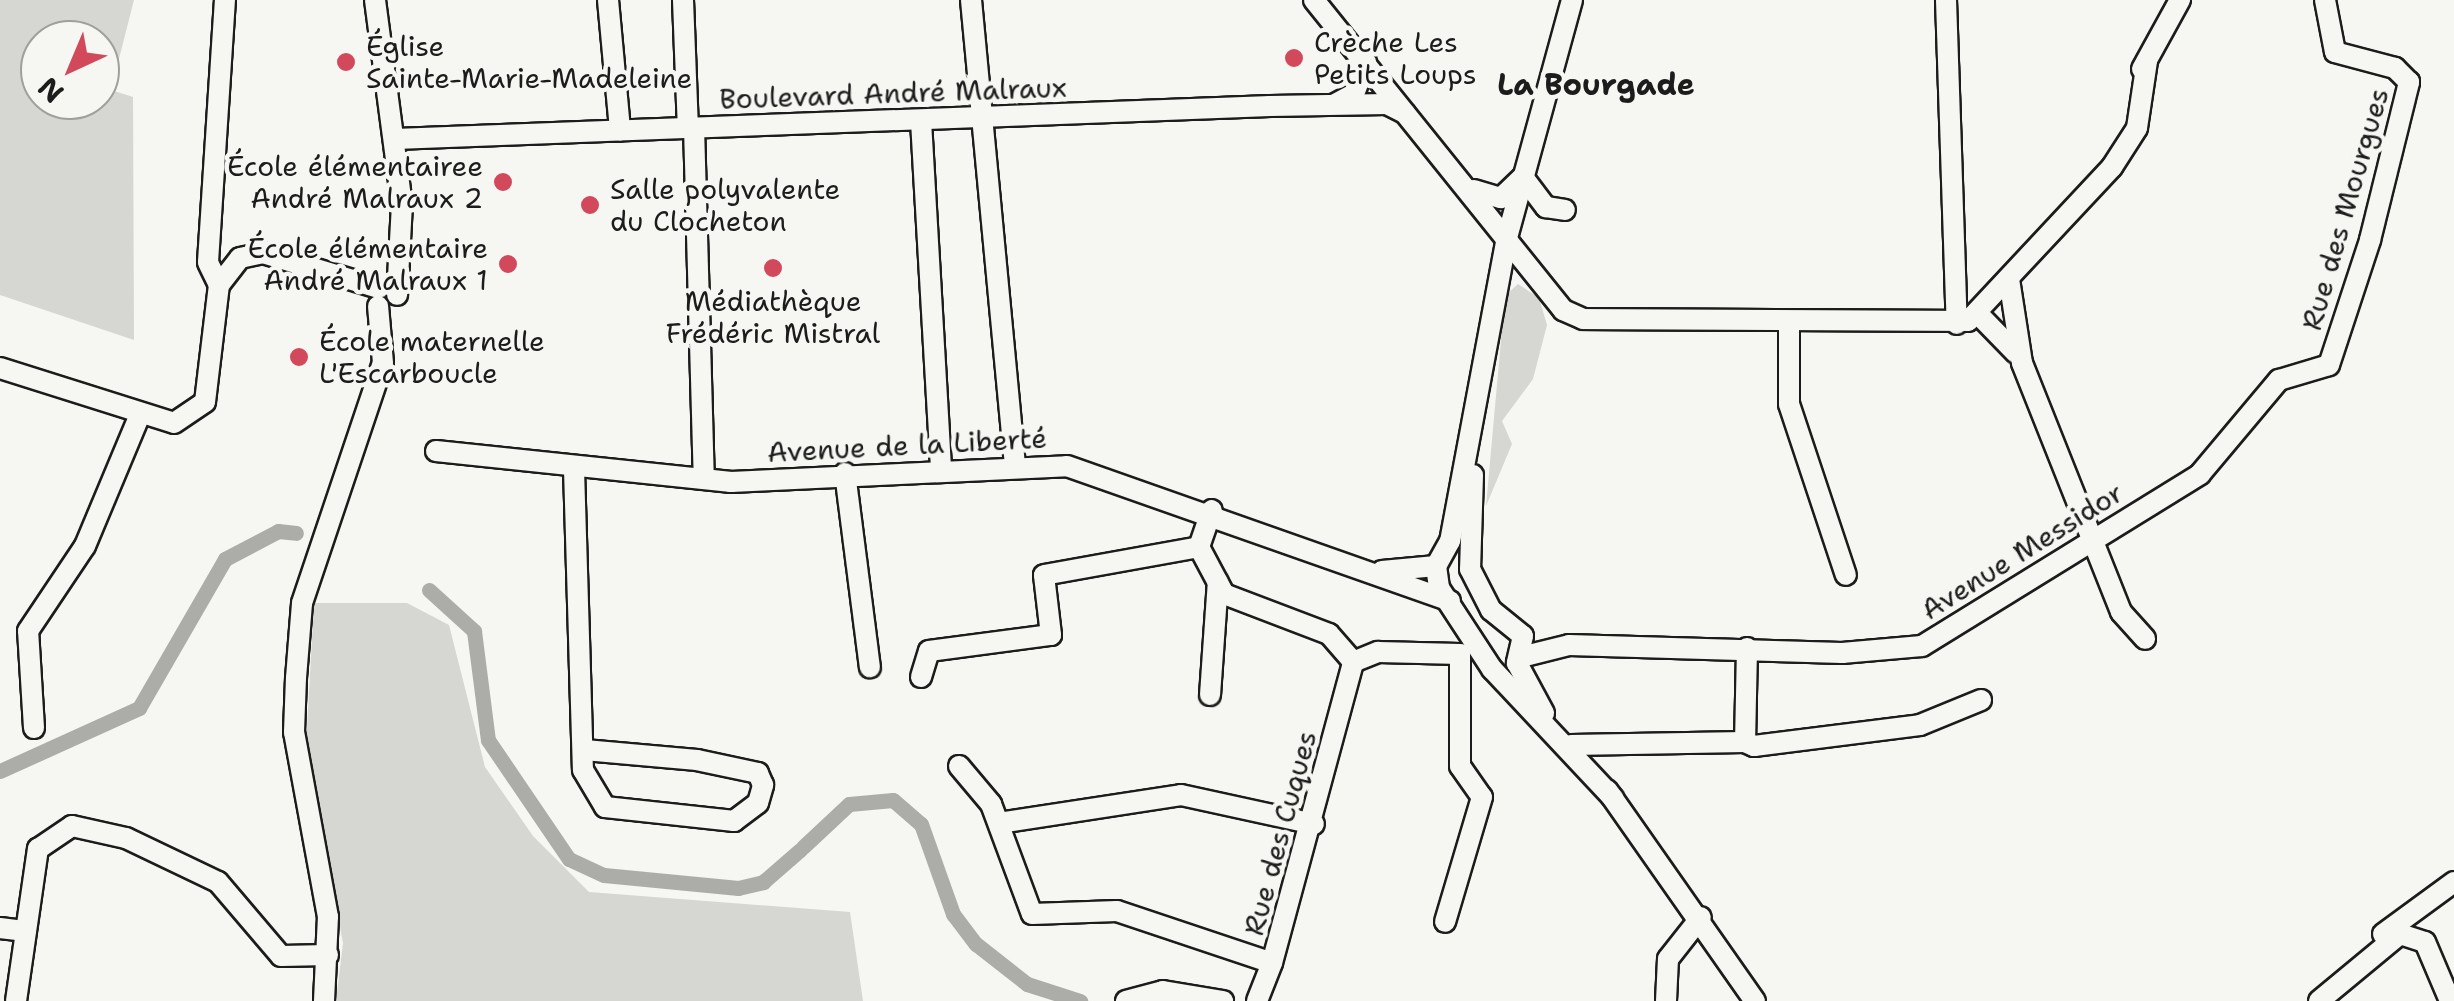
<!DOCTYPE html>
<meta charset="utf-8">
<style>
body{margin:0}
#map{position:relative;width:2454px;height:1001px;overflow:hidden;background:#f6f6f2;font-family:"Shantell Sans",sans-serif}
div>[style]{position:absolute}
.green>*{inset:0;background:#d6d6d2}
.canal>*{height:15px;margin:-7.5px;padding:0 7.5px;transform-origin:7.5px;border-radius:7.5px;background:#acaca9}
.roads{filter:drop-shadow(2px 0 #1c1c1c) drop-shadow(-2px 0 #1c1c1c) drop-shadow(0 2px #1c1c1c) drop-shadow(0 -2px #1c1c1c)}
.minor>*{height:20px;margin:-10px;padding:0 10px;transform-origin:10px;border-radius:10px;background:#f6f6f2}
.dots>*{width:28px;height:28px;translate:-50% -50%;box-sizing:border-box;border:5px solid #f6f6f2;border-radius:50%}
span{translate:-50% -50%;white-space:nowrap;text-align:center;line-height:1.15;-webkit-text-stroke:9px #f6f6f2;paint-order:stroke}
.poi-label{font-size:28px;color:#1c1c1c}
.left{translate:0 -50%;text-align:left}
.right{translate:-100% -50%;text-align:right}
.street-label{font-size:28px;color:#1c1c1c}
.neighbourhood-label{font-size:30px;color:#1c1c1c;font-weight:700}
.north{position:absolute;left:20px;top:20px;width:100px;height:100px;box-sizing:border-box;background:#f6f6f2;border:2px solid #9f9f9c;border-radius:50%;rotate:224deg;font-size:28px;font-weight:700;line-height:40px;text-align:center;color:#1c1c1c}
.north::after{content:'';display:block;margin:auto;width:35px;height:45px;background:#d1495b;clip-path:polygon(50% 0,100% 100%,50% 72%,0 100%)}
</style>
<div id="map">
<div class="green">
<i style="clip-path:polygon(evenodd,0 0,134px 0,111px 90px,133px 97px,134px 340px,0 295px,0 0,40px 40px,100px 40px,100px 100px,40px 100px,40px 40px)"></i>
<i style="clip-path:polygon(1518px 284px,1539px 298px,1547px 325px,1533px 379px,1502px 421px,1512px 444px,1486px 506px,1505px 296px)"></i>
<i style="clip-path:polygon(314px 603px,407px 603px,449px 625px,485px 767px,533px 836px,589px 892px,850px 912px,863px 1001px,336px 1001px,343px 943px,306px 746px)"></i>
</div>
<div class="canal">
<i style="left:429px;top:590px;width:61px;rotate:42.3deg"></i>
<i style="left:474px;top:631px;width:110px;rotate:82.7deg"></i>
<i style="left:488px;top:740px;width:144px;rotate:55.8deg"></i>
<i style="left:569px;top:859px;width:38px;rotate:25deg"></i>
<i style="left:604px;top:875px;width:135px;rotate:5.5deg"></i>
<i style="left:738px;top:888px;width:26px;rotate:-13deg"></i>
<i style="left:763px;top:882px;width:49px;rotate:-40.9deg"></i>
<i style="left:0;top:771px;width:153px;rotate:-24.4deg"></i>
<i style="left:139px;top:708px;width:172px;rotate:-60deg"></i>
<i style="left:225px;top:559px;width:60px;rotate:-27.8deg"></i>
<i style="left:278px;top:531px;width:18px;rotate:6deg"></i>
<i style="left:803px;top:847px;width:63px;rotate:-43.1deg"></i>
<i style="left:849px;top:804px;width:44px;rotate:-5.2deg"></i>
<i style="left:893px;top:800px;width:37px;rotate:41deg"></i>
<i style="left:921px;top:824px;width:96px;rotate:70.4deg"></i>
<i style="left:953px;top:914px;width:38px;rotate:53deg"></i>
<i style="left:976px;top:944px;width:65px;rotate:38.1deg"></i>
<i style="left:1027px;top:984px;width:56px;rotate:17.8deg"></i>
</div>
<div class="roads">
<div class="minor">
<i style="left:375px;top:0;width:206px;rotate:82.5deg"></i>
<i style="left:402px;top:204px;width:91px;rotate:93.1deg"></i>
<i style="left:608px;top:0;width:131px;rotate:84.7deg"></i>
<i style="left:683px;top:0;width:128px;rotate:87.8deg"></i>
<i style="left:971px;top:0;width:464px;rotate:84.6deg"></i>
<i style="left:1314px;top:0;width:398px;rotate:51.2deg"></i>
<i style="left:1563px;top:310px;width:22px;rotate:24deg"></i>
<i style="left:1583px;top:319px;width:385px;rotate:0.3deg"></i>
<i style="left:1968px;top:321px;width:211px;rotate:-46.9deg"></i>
<i style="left:2112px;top:167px;width:46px;rotate:-57.3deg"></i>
<i style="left:2137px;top:128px;width:68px;rotate:-81.5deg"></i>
<i style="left:1572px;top:0;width:246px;rotate:105.3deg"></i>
<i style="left:1507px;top:237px;width:309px;rotate:100.6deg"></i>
<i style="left:1450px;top:541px;width:29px;rotate:119deg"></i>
<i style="left:1436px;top:566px;width:22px;rotate:82deg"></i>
<i style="left:1439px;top:588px;width:97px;rotate:56.8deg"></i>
<i style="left:1492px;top:669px;width:177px;rotate:46.8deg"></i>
<i style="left:1946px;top:0;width:324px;rotate:88.1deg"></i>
<i style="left:2142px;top:69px;width:79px;rotate:-61.2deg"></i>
<i style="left:1335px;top:104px;width:21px;rotate:-28deg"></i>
<i style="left:1354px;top:94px;width:34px;rotate:-69deg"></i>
<i style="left:921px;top:121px;width:348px;rotate:86.7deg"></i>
<i style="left:694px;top:127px;width:352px;rotate:88.4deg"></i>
<i style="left:395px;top:139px;width:876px;rotate:-2.16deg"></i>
<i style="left:1270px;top:106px;width:117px;rotate:-1deg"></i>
<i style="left:1387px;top:104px;width:20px;rotate:27deg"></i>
<i style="left:1474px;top:190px;width:28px;rotate:17deg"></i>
<i style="left:1501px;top:198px;width:30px;rotate:-44deg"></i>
<i style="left:1523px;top:177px;width:38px;rotate:53deg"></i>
<i style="left:1546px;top:207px;width:19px;rotate:9deg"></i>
<i style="left:2009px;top:279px;width:85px;rotate:81.2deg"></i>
<i style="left:2022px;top:363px;width:268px;rotate:68.3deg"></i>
<i style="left:2121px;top:612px;width:36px;rotate:48deg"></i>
<i style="left:219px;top:285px;width:25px;rotate:-116deg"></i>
<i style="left:208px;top:262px;width:263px;rotate:-86.3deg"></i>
<i style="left:1977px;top:313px;width:56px;rotate:45.7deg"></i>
<i style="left:1789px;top:323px;width:81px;rotate:90deg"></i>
<i style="left:1789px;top:404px;width:180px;rotate:71.6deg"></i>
<i style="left:0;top:368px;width:182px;rotate:17.5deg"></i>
<i style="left:174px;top:423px;width:37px;rotate:-34deg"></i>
<i style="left:205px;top:402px;width:118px;rotate:-83.2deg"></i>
<i style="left:219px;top:285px;width:34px;rotate:-52deg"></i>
<i style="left:240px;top:258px;width:24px;rotate:-12deg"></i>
<i style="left:263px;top:253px;width:121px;rotate:16.8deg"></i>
<i style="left:436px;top:451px;width:297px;rotate:6deg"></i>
<i style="left:731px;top:482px;width:336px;rotate:-2.7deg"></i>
<i style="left:1067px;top:466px;width:406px;rotate:19.4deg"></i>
<i style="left:574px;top:469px;width:301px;rotate:88.3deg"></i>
<i style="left:583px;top:770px;width:43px;rotate:59.3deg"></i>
<i style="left:605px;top:807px;width:130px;rotate:6.2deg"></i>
<i style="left:734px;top:821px;width:30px;rotate:-37deg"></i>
<i style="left:758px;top:803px;width:19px;rotate:-74deg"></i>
<i style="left:763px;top:785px;width:13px;rotate:-113deg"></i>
<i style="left:758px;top:773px;width:62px;rotate:-168deg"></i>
<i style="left:697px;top:760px;width:113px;rotate:-174.9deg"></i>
<i style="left:845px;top:473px;width:196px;rotate:82.7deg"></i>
<i style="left:1473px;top:475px;width:94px;rotate:91.8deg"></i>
<i style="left:1470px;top:569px;width:46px;rotate:62.9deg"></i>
<i style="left:1491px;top:610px;width:41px;rotate:39.1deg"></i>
<i style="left:1523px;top:636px;width:28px;rotate:103deg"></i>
<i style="left:1517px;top:663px;width:57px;rotate:61.6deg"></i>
<i style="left:1199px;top:547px;width:53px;rotate:62deg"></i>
<i style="left:1224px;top:594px;width:112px;rotate:20.9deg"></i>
<i style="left:1329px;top:634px;width:37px;rotate:49deg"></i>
<i style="left:1353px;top:662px;width:27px;rotate:-22deg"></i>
<i style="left:1378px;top:652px;width:82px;rotate:1.4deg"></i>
<i style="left:1460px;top:654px;width:112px;rotate:90deg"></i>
<i style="left:1460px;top:766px;width:38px;rotate:55deg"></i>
<i style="left:1482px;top:797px;width:130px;rotate:106.5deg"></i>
<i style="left:1382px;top:571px;width:54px;rotate:-5.3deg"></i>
<i style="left:1747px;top:648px;width:94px;rotate:91.2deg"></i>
<i style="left:1745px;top:742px;width:10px;rotate:24deg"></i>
<i style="left:1754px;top:746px;width:167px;rotate:-7.2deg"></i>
<i style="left:1920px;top:725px;width:66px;rotate:-22.3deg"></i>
<i style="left:1525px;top:656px;width:45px;rotate:-14deg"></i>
<i style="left:1569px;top:645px;width:273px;rotate:1.7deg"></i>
<i style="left:1842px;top:653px;width:80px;rotate:-5deg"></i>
<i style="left:1922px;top:646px;width:327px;rotate:-31.7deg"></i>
<i style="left:2200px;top:474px;width:123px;rotate:-50deg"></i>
<i style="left:2279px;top:380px;width:52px;rotate:-16.7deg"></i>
<i style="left:2329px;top:365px;width:132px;rotate:-71.8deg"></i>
<i style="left:2370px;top:240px;width:163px;rotate:-76.1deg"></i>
<i style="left:2409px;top:82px;width:20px;rotate:-135deg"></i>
<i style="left:2395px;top:68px;width:62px;rotate:-165.1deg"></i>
<i style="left:2335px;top:52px;width:53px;rotate:-100.9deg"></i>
<i style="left:921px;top:677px;width:27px;rotate:-73deg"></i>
<i style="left:929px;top:651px;width:123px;rotate:-7.5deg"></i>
<i style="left:1051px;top:635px;width:60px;rotate:-96.7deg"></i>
<i style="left:1044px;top:575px;width:158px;rotate:-10.2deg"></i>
<i style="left:1199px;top:547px;width:39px;rotate:-71deg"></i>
<i style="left:1210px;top:695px;width:113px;rotate:-86deg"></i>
<i style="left:34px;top:728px;width:97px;rotate:-93.5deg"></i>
<i style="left:28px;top:631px;width:102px;rotate:-56.2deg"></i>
<i style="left:85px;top:546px;width:140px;rotate:-67.3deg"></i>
<i style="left:1571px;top:745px;width:174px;rotate:-1deg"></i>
<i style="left:959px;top:766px;width:50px;rotate:49.9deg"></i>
<i style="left:991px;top:804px;width:117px;rotate:69.6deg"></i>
<i style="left:1032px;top:914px;width:85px;rotate:-2deg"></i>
<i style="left:1117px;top:911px;width:163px;rotate:18.5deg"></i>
<i style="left:1272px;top:963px;width:312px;rotate:-74.9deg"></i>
<i style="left:1607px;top:790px;width:258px;rotate:55deg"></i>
<i style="left:999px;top:823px;width:184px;rotate:-8.7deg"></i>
<i style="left:1181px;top:795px;width:136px;rotate:12.3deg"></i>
<i style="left:0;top:928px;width:26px;rotate:7deg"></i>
<i style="left:2383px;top:934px;width:88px;rotate:-36.2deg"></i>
<i style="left:16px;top:1001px;width:154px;rotate:-81.8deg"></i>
<i style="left:38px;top:849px;width:41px;rotate:-34.1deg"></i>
<i style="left:72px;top:826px;width:55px;rotate:12.5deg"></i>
<i style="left:126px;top:838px;width:102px;rotate:25.6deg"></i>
<i style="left:218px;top:882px;width:97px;rotate:49.6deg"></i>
<i style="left:281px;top:956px;width:47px;rotate:-1.2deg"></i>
<i style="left:324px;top:1001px;width:84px;rotate:-87.3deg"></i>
<i style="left:328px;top:917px;width:188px;rotate:-100.4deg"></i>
<i style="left:294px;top:732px;width:54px;rotate:-87.9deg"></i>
<i style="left:296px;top:678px;width:75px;rotate:-85.4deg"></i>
<i style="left:302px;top:603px;width:253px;rotate:-71.4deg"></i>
<i style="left:383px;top:363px;width:57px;rotate:-95deg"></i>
<i style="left:1126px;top:1001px;width:38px;rotate:-15deg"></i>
<i style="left:1163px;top:991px;width:61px;rotate:9.5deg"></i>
<i style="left:1257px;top:1001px;width:41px;rotate:-68.5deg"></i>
<i style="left:1666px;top:1001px;width:42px;rotate:-87.3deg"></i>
<i style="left:1668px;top:959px;width:53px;rotate:-51.8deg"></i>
<i style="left:2319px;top:1001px;width:105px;rotate:-39.6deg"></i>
<i style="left:2400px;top:934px;width:26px;rotate:18deg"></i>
<i style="left:2425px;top:942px;width:64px;rotate:67deg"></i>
</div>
</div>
<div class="dots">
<i style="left:1294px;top:58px;background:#d1495b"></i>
<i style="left:346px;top:62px;background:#d1495b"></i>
<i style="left:503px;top:182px;background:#d1495b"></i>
<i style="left:590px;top:205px;background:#d1495b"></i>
<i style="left:508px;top:264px;background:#d1495b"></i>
<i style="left:773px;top:268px;background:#d1495b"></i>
<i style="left:299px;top:357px;background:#d1495b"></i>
</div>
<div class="poi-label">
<span class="left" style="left:1314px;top:58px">Crèche Les<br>Petits Loups</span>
<span class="left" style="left:366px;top:62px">Église<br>Sainte-Marie-Madeleine</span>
<span class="right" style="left:483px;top:182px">École élémentairee<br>André Malraux 2</span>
<span class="left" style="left:610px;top:205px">Salle polyvalente<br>du Clocheton</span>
<span class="right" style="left:488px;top:264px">École élémentaire<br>André Malraux 1</span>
<span style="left:773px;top:317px">Médiathèque<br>Frédéric Mistral</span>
<span class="left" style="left:319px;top:357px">École maternelle<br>L'Escarboucle</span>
</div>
<div class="street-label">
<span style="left:893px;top:93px;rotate:-2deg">Boulevard André Malraux</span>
<span style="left:2345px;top:209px;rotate:-74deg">Rue des Mourgues</span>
<span style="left:907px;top:445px;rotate:-3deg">Avenue de la Liberté</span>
<span style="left:2022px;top:551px;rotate:-32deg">Avenue Messidor</span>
<span style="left:1280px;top:833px;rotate:-75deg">Rue des Cuques</span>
</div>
<div class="neighbourhood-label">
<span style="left:1596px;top:85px">La Bourgade</span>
</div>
<div class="north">N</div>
</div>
